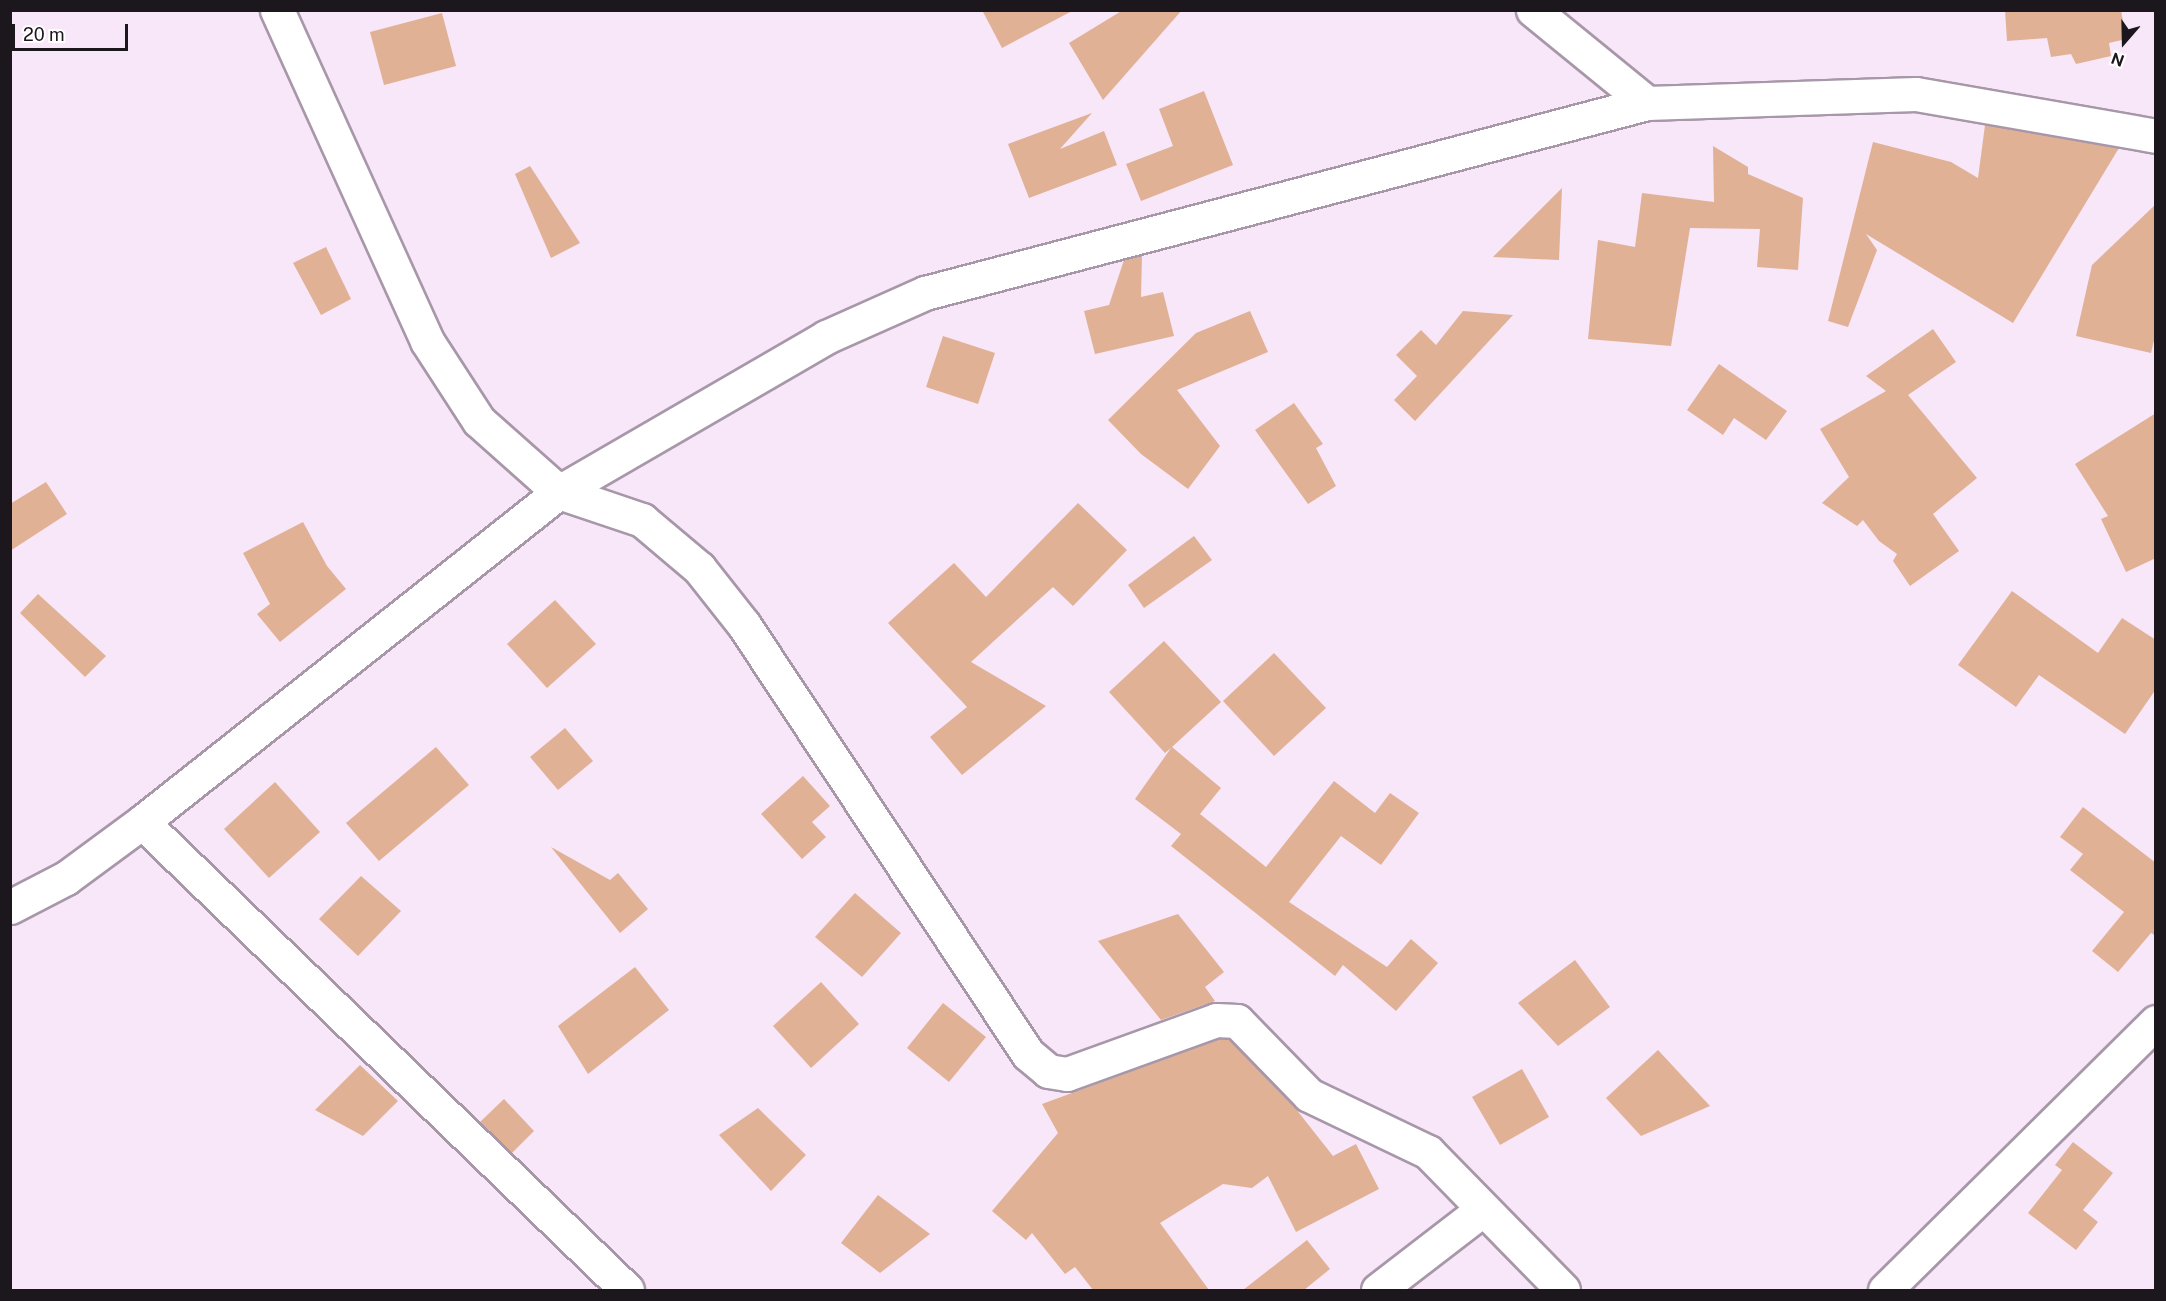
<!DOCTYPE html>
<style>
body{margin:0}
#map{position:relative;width:2166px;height:1301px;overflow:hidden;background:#f8e6f9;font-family:"Public Sans",sans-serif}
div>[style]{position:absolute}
.building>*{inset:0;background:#e1b196}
.roads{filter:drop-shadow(2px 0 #a797a9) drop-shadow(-2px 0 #a797a9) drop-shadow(0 2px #a797a9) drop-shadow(0 -2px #a797a9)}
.minor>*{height:33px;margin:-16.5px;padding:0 16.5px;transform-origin:16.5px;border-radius:16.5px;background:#fff}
span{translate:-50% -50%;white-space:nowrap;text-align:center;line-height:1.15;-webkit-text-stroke:4.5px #fff;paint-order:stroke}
.frame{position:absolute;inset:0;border:12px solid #1c161d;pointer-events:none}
.north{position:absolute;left:2094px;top:12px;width:60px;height:60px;-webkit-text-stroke:4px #fff;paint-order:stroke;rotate:200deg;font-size:16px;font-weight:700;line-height:24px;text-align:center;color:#1c161d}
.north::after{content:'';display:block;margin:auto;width:21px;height:27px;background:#1c161d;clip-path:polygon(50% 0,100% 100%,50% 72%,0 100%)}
.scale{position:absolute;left:12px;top:24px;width:116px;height:27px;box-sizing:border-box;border:3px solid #1c161d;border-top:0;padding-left:8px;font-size:18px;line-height:21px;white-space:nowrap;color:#1c161d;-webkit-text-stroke:4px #fff;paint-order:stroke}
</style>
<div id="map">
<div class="building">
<i style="clip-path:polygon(982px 10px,1074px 10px,1002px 48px)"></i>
<i style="clip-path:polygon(1123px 10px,1182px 10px,1103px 100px,1069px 43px)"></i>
<i style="clip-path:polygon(2005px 10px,2121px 10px,2126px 39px,2109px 43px,2111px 56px,2076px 64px,2071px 54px,2051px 57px,2047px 38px,2007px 41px)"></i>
<i style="clip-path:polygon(442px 13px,456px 66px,384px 85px,370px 32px)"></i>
<i style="clip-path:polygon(1204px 91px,1233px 165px,1141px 201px,1126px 164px,1173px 146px,1159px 109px)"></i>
<i style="clip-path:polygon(1092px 113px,1060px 149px,1104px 131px,1117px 165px,1029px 198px,1008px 144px)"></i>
<i style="clip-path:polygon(1985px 125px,2119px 148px,2013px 323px,1866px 234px,1877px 250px,1848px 327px,1828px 321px,1873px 142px,1951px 162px,1978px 178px)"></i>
<i style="clip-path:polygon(1713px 146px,1748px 167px,1748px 174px,1803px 198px,1798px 270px,1757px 267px,1760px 229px,1690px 228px,1671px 346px,1588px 339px,1598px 240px,1635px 247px,1642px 193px,1714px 202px)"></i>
<i style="clip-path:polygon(530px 166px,580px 243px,551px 258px,515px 174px)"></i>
<i style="clip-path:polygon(1562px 188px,1559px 260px,1493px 257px)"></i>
<i style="clip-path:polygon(2156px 204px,2156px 332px,2151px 353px,2076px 336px,2092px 265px)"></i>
<i style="clip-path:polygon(326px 247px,351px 299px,321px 315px,293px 263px)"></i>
<i style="clip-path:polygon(1142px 255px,1141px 297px,1163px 292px,1174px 336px,1095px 354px,1084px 311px,1109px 305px,1124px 260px)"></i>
<i style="clip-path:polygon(1250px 311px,1268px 352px,1177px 390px,1220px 446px,1188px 489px,1141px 454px,1108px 420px,1196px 333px)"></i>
<i style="clip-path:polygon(1463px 311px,1513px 315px,1415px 421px,1394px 400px,1417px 376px,1396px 355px,1421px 330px,1436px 345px)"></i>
<i style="clip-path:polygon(1933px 329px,1956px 362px,1908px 395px,1977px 478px,1933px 514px,1959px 551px,1910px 586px,1893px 561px,1897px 554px,1879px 541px,1863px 520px,1857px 526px,1822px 503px,1849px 477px,1820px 429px,1886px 391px,1866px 376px)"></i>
<i style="clip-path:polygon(943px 336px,995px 353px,978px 404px,926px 387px)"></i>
<i style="clip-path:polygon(1719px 364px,1787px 411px,1766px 440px,1734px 418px,1723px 435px,1687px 410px)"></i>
<i style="clip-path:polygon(1294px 403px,1323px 444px,1316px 448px,1336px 486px,1308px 504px,1255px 430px)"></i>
<i style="clip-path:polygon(2156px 413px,2156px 558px,2126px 572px,2101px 519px,2108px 516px,2075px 464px)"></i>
<i style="clip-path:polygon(46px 482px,67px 514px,10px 551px,10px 504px)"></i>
<i style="clip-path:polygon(1078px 503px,1127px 550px,1073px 606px,1053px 587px,971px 662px,1046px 706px,962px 775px,930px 737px,967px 707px,888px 623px,954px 563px,986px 597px)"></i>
<i style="clip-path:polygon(303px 522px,327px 566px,346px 589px,280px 642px,257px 614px,270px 604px,243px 553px)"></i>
<i style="clip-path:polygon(1194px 536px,1212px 560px,1144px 608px,1128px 585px)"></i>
<i style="clip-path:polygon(2012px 591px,2098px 653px,2122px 618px,2156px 640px,2156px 689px,2125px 734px,2039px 675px,2016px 707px,1958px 665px)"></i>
<i style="clip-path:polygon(38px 594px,106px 656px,85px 677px,20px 613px)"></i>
<i style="clip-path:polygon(555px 600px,596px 644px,547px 688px,507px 644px)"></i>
<i style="clip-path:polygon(1164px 641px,1221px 702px,1172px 747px,1221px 788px,1200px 814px,1266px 867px,1334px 781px,1375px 813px,1390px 793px,1419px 813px,1381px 865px,1341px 836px,1289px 902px,1387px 967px,1411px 939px,1438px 963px,1396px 1011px,1343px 965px,1335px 976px,1171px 846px,1181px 834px,1135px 799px,1171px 748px,1165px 753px,1109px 692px)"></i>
<i style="clip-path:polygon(1274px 653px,1326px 708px,1274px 756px,1223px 701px)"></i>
<i style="clip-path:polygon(565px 728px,593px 761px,558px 790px,530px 757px)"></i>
<i style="clip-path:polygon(436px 747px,469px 785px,379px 861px,346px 823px)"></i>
<i style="clip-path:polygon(803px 776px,830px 806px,812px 822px,826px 837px,802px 859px,761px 814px)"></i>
<i style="clip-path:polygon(275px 782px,320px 832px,269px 878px,224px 829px)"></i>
<i style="clip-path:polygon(2083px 807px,2156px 863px,2156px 936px,2151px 933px,2118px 972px,2092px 951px,2124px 912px,2070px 870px,2083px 854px,2060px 837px)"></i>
<i style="clip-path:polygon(551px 847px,610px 880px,618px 873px,648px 909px,620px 933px)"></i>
<i style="clip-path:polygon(361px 876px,401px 911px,358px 956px,319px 919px)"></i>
<i style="clip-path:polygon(855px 893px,901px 933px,862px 977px,815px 937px)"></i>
<i style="clip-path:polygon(1178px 914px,1224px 972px,1205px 987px,1215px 1001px,1161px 1020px,1098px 941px)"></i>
<i style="clip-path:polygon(1575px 960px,1610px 1007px,1558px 1046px,1518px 1003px)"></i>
<i style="clip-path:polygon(635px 967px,669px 1010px,588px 1074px,558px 1026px)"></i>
<i style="clip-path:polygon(821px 982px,859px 1024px,811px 1068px,773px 1026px)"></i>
<i style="clip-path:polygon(943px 1003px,986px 1037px,949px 1082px,907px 1048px)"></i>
<i style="clip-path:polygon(1219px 1039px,1229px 1039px,1292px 1104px,1333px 1156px,1356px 1144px,1379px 1189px,1296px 1232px,1268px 1176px,1252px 1188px,1223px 1184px,1160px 1223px,1209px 1290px,1093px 1290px,1075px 1267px,1065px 1274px,1032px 1233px,1026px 1240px,992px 1211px,1058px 1133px,1042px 1104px)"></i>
<i style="clip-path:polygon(1658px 1050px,1710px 1106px,1641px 1136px,1606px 1098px)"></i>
<i style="clip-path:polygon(360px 1065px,398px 1101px,363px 1136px,315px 1110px)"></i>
<i style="clip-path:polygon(1522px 1069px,1549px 1117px,1500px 1145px,1472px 1097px)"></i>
<i style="clip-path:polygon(504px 1099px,534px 1131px,512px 1153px,480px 1122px)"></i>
<i style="clip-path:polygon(758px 1108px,806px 1155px,771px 1191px,719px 1135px)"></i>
<i style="clip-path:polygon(2073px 1142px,2113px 1173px,2083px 1210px,2098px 1222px,2076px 1250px,2028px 1213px,2062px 1170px,2055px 1165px)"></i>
<i style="clip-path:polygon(878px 1195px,930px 1234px,880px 1273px,841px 1243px)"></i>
<i style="clip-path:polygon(1307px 1240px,1330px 1269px,1304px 1290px,1243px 1290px)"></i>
</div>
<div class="roads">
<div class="minor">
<i style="left:277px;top:10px;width:363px;rotate:65.6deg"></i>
<i style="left:427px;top:341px;width:95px;rotate:57deg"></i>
<i style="left:479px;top:421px;width:107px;rotate:41.6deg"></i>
<i style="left:559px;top:492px;width:88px;rotate:18.6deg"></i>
<i style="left:642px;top:520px;width:75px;rotate:40.1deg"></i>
<i style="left:699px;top:568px;width:73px;rotate:51.7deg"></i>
<i style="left:744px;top:625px;width:514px;rotate:56.5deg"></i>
<i style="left:1028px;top:1054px;width:26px;rotate:40deg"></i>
<i style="left:1048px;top:1071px;width:19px;rotate:9deg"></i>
<i style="left:1067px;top:1074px;width:158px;rotate:-19.9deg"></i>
<i style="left:1216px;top:1020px;width:21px;rotate:3deg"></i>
<i style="left:1237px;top:1021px;width:103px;rotate:45.8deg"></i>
<i style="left:1309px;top:1095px;width:132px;rotate:25.6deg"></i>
<i style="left:1428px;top:1152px;width:193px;rotate:45.6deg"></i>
<i style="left:1533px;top:10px;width:147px;rotate:39.2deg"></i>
<i style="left:142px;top:822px;width:674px;rotate:43.98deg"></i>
<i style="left:10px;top:907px;width:63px;rotate:-27.4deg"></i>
<i style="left:66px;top:878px;width:94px;rotate:-36.4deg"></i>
<i style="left:142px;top:822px;width:532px;rotate:-38.36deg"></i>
<i style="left:559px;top:492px;width:309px;rotate:-30.1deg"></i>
<i style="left:826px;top:337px;width:108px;rotate:-24deg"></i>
<i style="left:925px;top:293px;width:747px;rotate:-14.74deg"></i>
<i style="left:1647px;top:103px;width:269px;rotate:-1.9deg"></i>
<i style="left:1916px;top:94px;width:244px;rotate:9.9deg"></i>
<i style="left:1378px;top:1290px;width:131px;rotate:-37.6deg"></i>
<i style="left:1885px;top:1290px;width:381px;rotate:-44.7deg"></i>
</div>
</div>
<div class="frame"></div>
<div class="north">N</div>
<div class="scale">20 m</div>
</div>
